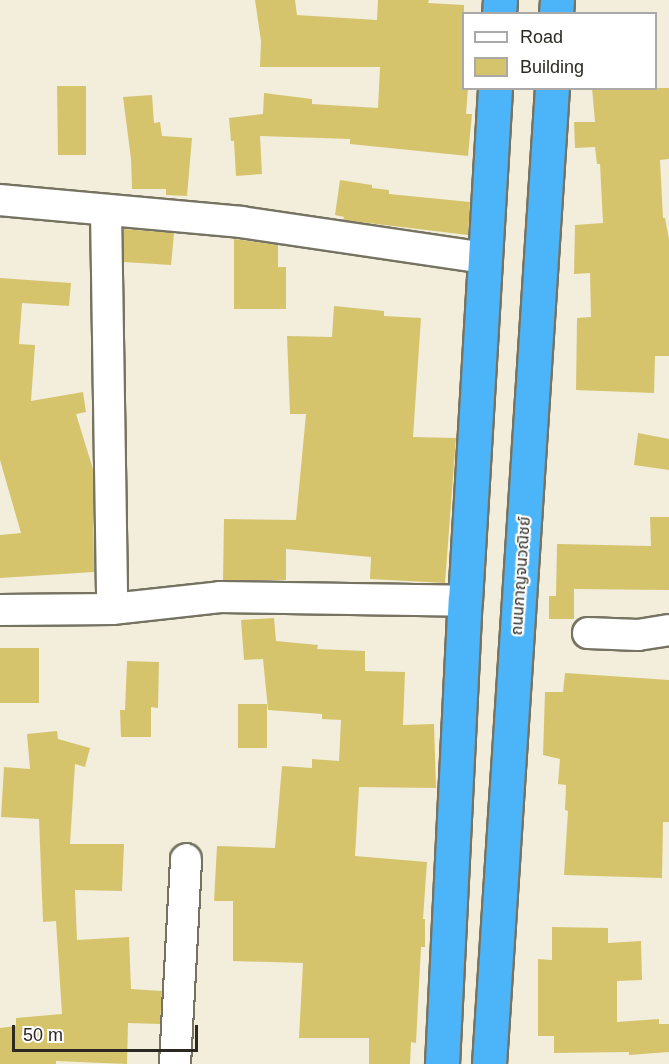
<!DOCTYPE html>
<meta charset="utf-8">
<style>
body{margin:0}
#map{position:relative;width:669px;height:1064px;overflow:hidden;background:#f2eedb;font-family:Arial,"Noto Sans Thai",sans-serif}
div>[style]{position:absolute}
.building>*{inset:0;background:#d6c46d}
.roads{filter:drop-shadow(2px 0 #767362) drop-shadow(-2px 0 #767362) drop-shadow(0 2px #767362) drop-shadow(0 -2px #767362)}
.minor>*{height:30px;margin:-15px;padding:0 15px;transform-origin:15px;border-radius:15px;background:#fff}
.highway>*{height:33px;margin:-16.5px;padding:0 16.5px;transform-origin:16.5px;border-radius:16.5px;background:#4cb5f9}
span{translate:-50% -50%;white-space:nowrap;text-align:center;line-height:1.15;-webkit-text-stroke:4.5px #fff;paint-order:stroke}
.street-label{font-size:16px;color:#2b2922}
.legend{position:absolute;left:462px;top:12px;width:195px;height:78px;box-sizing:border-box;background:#fff;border:2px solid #aaa9a7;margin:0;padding:8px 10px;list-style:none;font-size:18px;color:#2b2922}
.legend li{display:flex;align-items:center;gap:12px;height:30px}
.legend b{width:30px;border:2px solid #aaa9a7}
.scale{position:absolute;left:12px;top:1025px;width:186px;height:27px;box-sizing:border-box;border:3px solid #2b2922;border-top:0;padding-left:8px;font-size:18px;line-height:21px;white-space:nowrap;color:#2b2922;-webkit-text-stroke:4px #fff;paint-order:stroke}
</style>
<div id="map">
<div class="building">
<i style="clip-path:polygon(255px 0,295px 0,297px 15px,377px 20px,378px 0,429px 0,428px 3px,464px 5px,464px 88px,468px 88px,466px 114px,472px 114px,468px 156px,350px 144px,350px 139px,260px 136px,262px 174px,236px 176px,234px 141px,231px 141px,229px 118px,263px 114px,264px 93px,312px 99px,312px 104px,378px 108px,380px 67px,260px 67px,261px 41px)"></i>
<i style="clip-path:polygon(57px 86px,86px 86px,86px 155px,58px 155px)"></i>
<i style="clip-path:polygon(592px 88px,669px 88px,669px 159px,660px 160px,663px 218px,665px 218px,669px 239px,669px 356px,655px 356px,654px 393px,576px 390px,577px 318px,591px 317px,590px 273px,574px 274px,575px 225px,603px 223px,600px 164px,597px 164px,595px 147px,575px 148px,574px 122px,595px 122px)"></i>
<i style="clip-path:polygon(152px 95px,154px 123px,160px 122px,162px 136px,192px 138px,187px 196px,166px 195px,166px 189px,132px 189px,131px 159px,123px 97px)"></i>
<i style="clip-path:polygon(340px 180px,372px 185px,372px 188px,389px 190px,389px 194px,470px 202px,468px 235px,343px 220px,344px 217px,335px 215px)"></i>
<i style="clip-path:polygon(124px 229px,174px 233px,171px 265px,124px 262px)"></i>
<i style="clip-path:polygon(234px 239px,278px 245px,278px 267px,286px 267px,286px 309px,234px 309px)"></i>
<i style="clip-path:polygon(0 278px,71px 283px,69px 306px,22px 303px,19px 344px,35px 345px,31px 401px,83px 392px,86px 412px,76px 414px,93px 469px,94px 572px,0 578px,0 535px,21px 533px,0 460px)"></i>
<i style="clip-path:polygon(334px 306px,384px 311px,384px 316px,421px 318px,413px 437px,456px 438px,445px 583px,370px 579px,371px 557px,286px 549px,286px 580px,223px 580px,224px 519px,296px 520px,306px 414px,290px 414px,287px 336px,332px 337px)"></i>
<i style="clip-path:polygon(638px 433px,669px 439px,669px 470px,634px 465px)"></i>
<i style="clip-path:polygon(650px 517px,669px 517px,669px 590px,574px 589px,574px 619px,549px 619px,549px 596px,556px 596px,557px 544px,651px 546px)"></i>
<i style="clip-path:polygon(274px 618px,276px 641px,318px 645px,317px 649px,365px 651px,365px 671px,405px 672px,403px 725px,434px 724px,436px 788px,359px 787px,355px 856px,427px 862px,423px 919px,425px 919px,425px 947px,421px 947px,416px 1043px,411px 1042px,410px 1064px,369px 1064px,369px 1038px,299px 1038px,303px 963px,233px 961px,233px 901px,214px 901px,217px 846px,275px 848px,282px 766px,312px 768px,312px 759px,339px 761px,341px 720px,322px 719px,322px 714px,268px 710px,263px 659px,244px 660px,241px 620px)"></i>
<i style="clip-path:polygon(0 648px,39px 648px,39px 703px,0 703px)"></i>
<i style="clip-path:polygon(127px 661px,159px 662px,158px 708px,151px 707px,151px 737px,121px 737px,120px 710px,125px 710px)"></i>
<i style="clip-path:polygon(565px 673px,669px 680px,669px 822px,663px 822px,662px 878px,564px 875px,568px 811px,565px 810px,566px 785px,558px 784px,560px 759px,543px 755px,545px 692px,563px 692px)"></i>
<i style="clip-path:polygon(238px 704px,267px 704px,267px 748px,238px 748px)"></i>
<i style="clip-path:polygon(57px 731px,58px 739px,90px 748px,85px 767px,75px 764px,70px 844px,124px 844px,122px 891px,75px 890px,77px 940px,129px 937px,131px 989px,162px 991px,160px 1024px,128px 1023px,127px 1064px,56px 1061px,56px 1064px,0 1064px,0 1028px,16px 1026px,16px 1018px,62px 1014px,56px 921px,43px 922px,39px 819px,1px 817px,4px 767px,30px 769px,27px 734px)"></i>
<i style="clip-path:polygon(552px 927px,608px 928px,608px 943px,641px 941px,642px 980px,617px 981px,617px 1022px,659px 1019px,659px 1024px,669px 1024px,669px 1052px,629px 1055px,629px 1052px,554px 1053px,554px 1036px,538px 1036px,538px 959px,552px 960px)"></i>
</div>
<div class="roads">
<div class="minor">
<i style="left:0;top:200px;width:242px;rotate:5.2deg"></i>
<i style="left:241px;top:222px;width:246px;rotate:8.4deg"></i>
<i style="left:106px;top:210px;width:399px;rotate:89.1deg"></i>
<i style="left:0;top:610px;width:112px;rotate:-0.5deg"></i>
<i style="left:112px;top:609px;width:109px;rotate:-6.3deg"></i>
<i style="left:220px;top:597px;width:245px;rotate:0.9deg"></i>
<i style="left:588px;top:633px;width:50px;rotate:2.3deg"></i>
<i style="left:638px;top:635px;width:31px;rotate:-9deg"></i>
<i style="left:175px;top:1064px;width:205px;rotate:-86.9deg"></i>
</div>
<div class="highway">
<i style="left:499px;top:14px;width:14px;rotate:-86deg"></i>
<i style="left:556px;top:14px;width:14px;rotate:-86deg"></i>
<i style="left:442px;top:1064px;width:464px;rotate:-87.2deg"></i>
<i style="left:465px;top:601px;width:514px;rotate:-86.65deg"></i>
<i style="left:489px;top:1064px;width:978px;rotate:-86.31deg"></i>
</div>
</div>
<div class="street-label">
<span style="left:521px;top:576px;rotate:-86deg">ถนนกาญจนวณิชย์</span>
</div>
<ul class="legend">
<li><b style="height:8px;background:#fff"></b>Road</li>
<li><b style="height:16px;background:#d6c46d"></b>Building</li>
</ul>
<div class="scale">50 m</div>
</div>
